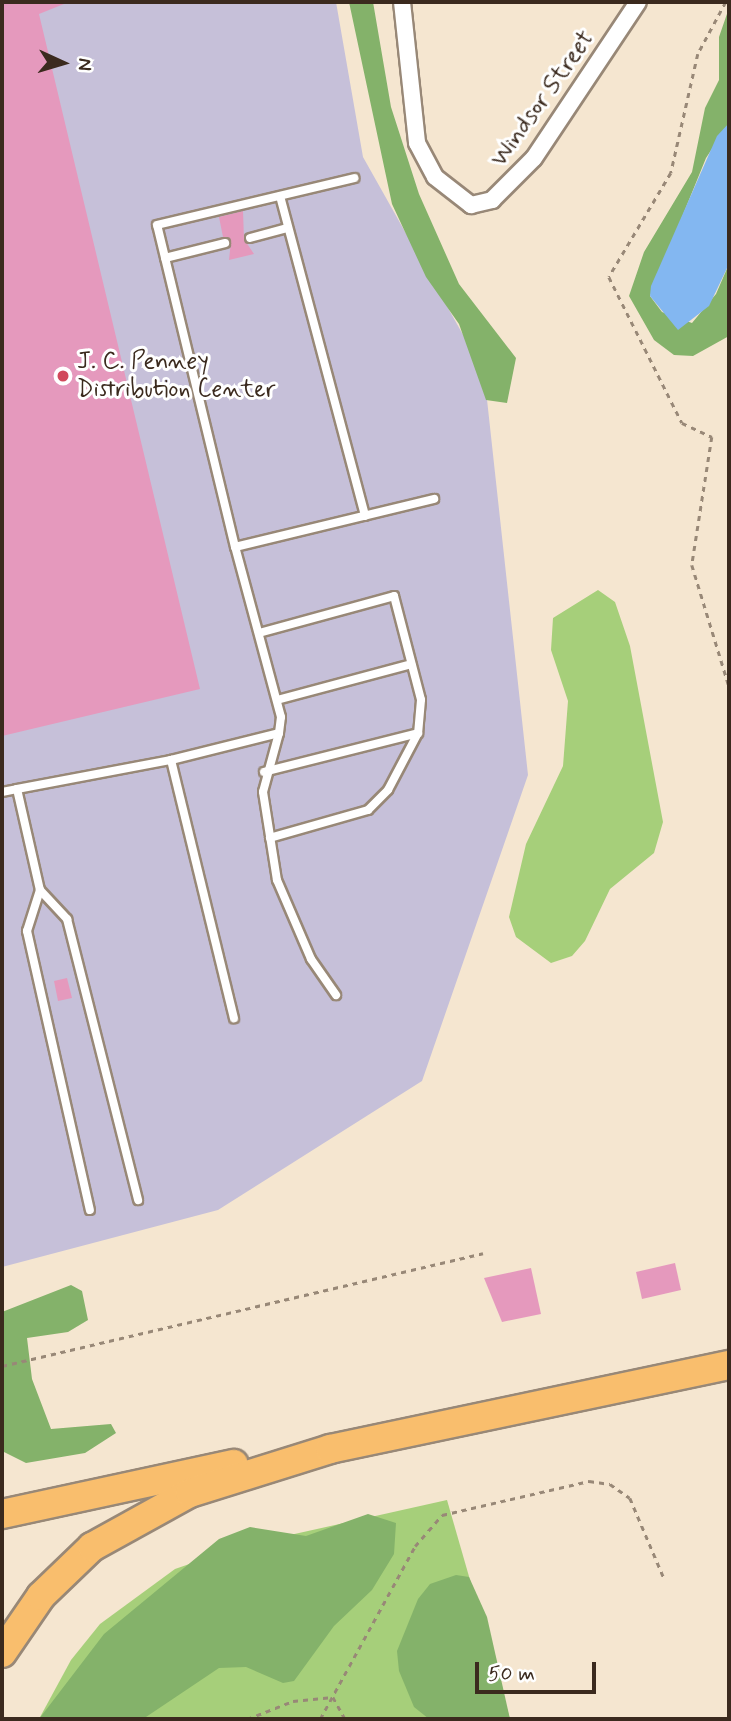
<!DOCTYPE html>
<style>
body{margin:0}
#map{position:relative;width:731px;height:1721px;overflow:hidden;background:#f5e6d0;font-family:Mynerve,sans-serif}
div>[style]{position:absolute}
.industrial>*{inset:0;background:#c6c0d9}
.green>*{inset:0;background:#a6cf7a}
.forest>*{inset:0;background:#84b26a}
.water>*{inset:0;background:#83b7f1}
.building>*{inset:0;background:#e599bd}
.path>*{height:2.5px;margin-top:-1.25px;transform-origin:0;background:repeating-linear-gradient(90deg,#988877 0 5px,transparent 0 10px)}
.roads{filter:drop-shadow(2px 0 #988877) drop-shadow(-2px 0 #988877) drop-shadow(0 2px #988877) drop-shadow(0 -2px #988877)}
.service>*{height:8px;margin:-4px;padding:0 4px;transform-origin:4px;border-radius:4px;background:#fff}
.minor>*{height:16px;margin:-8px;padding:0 8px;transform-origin:8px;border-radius:8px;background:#fff}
.motorway>*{height:28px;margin:-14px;padding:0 14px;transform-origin:14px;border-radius:14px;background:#f9be6d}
.dots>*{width:19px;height:19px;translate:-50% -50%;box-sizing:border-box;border:4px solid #fff;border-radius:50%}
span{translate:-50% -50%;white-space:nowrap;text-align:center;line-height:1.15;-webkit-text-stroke:6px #fff;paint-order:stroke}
.street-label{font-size:24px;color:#3b2a1e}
.poi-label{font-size:24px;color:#3b2a1e}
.left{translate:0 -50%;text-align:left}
.frame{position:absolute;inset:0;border:4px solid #3b2a1e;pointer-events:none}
.north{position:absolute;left:28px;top:28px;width:70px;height:70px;-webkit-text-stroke:5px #fff;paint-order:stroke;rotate:94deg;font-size:19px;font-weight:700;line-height:28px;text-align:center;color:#3b2a1e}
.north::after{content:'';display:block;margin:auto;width:24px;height:32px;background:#3b2a1e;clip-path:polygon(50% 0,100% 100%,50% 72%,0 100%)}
.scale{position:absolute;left:475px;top:1662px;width:121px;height:32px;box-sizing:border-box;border:4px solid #3b2a1e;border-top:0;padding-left:9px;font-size:21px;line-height:24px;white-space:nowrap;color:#3b2a1e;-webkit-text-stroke:5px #fff;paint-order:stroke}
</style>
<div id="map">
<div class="industrial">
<i style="clip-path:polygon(2px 2px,336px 2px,363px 157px,484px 372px,528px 775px,422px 1081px,218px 1210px,2px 1267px)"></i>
</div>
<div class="green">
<i style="clip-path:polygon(598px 590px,615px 602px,630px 646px,663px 822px,654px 853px,610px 889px,585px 941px,572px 956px,551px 963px,516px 937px,509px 917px,526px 844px,563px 766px,568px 701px,551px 650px,553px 618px)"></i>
<i style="clip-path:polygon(447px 1500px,510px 1719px,39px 1719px,71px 1660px,100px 1624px,175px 1569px,241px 1546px)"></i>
</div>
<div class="forest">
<i style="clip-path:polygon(349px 2px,373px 2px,391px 107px,419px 194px,459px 284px,516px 358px,507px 403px,486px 400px,459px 324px,426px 277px,392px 204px)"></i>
<i style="clip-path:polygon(729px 8px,729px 123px,706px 158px,650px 296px,662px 312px,692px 323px,716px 294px,729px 264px,729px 336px,693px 356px,674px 355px,654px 340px,629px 296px,644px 252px,692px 172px,705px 108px,719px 80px,719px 37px)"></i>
<i style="clip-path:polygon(71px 1285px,82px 1291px,88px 1320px,68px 1332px,27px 1338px,32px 1379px,51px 1429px,111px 1424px,116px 1433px,85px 1453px,26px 1463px,2px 1451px,2px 1312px)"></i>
<i style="clip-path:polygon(368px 1514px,396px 1523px,394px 1554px,372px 1590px,334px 1626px,294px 1681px,283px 1683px,246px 1667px,219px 1668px,143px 1719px,39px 1719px,104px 1634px,219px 1539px,250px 1527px,306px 1536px)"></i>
<i style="clip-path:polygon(456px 1575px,469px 1577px,487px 1617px,510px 1719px,429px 1719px,414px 1707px,399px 1671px,397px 1651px,418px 1599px,430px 1584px)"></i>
</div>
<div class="water">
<i style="clip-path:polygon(729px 123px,729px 264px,709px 306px,678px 330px,650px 296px,651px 286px,717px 136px)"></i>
</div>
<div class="building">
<i style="clip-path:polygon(2px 2px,69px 2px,39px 14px,200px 689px,2px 736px)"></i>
<i style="clip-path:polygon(243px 211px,244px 239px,254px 254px,229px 260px,231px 241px,223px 237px,219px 217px)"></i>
<i style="clip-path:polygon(67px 978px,72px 998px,58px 1001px,54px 981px)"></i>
<i style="clip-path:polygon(675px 1263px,681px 1290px,642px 1299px,636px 1272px)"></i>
<i style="clip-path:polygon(531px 1268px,541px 1314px,502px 1322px,484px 1278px)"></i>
</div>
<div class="path">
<i style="left:726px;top:2px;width:59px;rotate:118.3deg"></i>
<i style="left:698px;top:54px;width:122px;rotate:102.8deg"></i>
<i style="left:671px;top:173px;width:121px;rotate:120.8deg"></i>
<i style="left:609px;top:277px;width:163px;rotate:63.4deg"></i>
<i style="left:682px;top:423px;width:33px;rotate:25deg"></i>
<i style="left:712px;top:437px;width:130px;rotate:98.9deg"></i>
<i style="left:692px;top:565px;width:127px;rotate:73deg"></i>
<i style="left:2px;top:1366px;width:494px;rotate:-13.2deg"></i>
<i style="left:247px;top:1719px;width:49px;rotate:-21.4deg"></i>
<i style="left:293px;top:1701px;width:40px;rotate:-5.7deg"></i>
<i style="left:333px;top:1697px;width:25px;rotate:61deg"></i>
<i style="left:320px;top:1719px;width:197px;rotate:-61.2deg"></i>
<i style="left:415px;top:1546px;width:41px;rotate:-48.9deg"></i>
<i style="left:442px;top:1515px;width:151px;rotate:-13deg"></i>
<i style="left:589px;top:1481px;width:21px;rotate:8deg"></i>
<i style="left:610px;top:1484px;width:24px;rotate:35deg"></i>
<i style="left:630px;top:1498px;width:87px;rotate:67deg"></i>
</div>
<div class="roads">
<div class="service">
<i style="left:280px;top:196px;width:331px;rotate:75.1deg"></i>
<i style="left:250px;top:238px;width:39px;rotate:-15deg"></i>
<i style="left:165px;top:258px;width:62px;rotate:-14deg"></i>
<i style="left:235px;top:547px;width:331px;rotate:-103.6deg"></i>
<i style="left:157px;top:225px;width:203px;rotate:-13.4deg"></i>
<i style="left:259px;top:633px;width:140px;rotate:-15.3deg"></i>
<i style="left:394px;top:596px;width:107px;rotate:75.4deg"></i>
<i style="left:421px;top:700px;width:33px;rotate:95deg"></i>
<i style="left:418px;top:733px;width:64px;rotate:117.8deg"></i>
<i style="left:388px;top:790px;width:28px;rotate:135deg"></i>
<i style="left:368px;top:810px;width:102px;rotate:164.1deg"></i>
<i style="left:277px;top:700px;width:139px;rotate:-15deg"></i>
<i style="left:279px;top:733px;width:16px;rotate:-83deg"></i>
<i style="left:281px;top:717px;width:176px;rotate:-105.1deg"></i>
<i style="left:235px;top:547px;width:205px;rotate:-13.6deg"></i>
<i style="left:171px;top:760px;width:111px;rotate:-14deg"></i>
<i style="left:279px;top:733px;width:61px;rotate:105.2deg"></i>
<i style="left:263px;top:792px;width:89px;rotate:81deg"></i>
<i style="left:277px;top:880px;width:86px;rotate:66.7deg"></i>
<i style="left:311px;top:959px;width:44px;rotate:55.2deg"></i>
<i style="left:264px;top:772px;width:159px;rotate:-14.2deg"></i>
<i style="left:17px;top:789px;width:157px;rotate:-10.7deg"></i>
<i style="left:171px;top:760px;width:266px;rotate:76.3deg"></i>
<i style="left:2px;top:792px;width:15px;rotate:-11deg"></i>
<i style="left:17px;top:789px;width:104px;rotate:77.2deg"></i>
<i style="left:40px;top:890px;width:40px;rotate:47deg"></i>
<i style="left:67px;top:919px;width:290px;rotate:75.8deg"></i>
<i style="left:40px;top:890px;width:43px;rotate:107.6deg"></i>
<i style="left:27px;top:931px;width:286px;rotate:77.3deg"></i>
</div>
<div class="minor">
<i style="left:402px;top:2px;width:142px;rotate:83.9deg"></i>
<i style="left:417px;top:143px;width:38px;rotate:62deg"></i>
<i style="left:435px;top:177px;width:46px;rotate:37.9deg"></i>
<i style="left:471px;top:205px;width:22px;rotate:-13deg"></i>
<i style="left:492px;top:200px;width:59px;rotate:-45deg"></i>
<i style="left:534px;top:158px;width:187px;rotate:-56.3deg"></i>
</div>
<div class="motorway">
<i style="left:2px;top:1514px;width:237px;rotate:-12.2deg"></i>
<i style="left:2px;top:1653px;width:69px;rotate:-55.6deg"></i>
<i style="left:41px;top:1596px;width:71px;rotate:-43.9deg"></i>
<i style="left:92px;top:1547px;width:112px;rotate:-28.9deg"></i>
<i style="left:190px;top:1493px;width:147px;rotate:-17.4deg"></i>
<i style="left:330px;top:1449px;width:408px;rotate:-11.9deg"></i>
</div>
</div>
<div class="dots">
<i style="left:63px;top:376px;background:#d1495b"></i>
</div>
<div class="street-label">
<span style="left:543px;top:99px;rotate:-55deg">Windsor Street</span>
</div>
<div class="poi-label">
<span class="left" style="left:77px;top:376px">J. C. Penney<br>Distribution Center</span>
</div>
<div class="frame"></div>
<div class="north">N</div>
<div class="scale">50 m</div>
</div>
